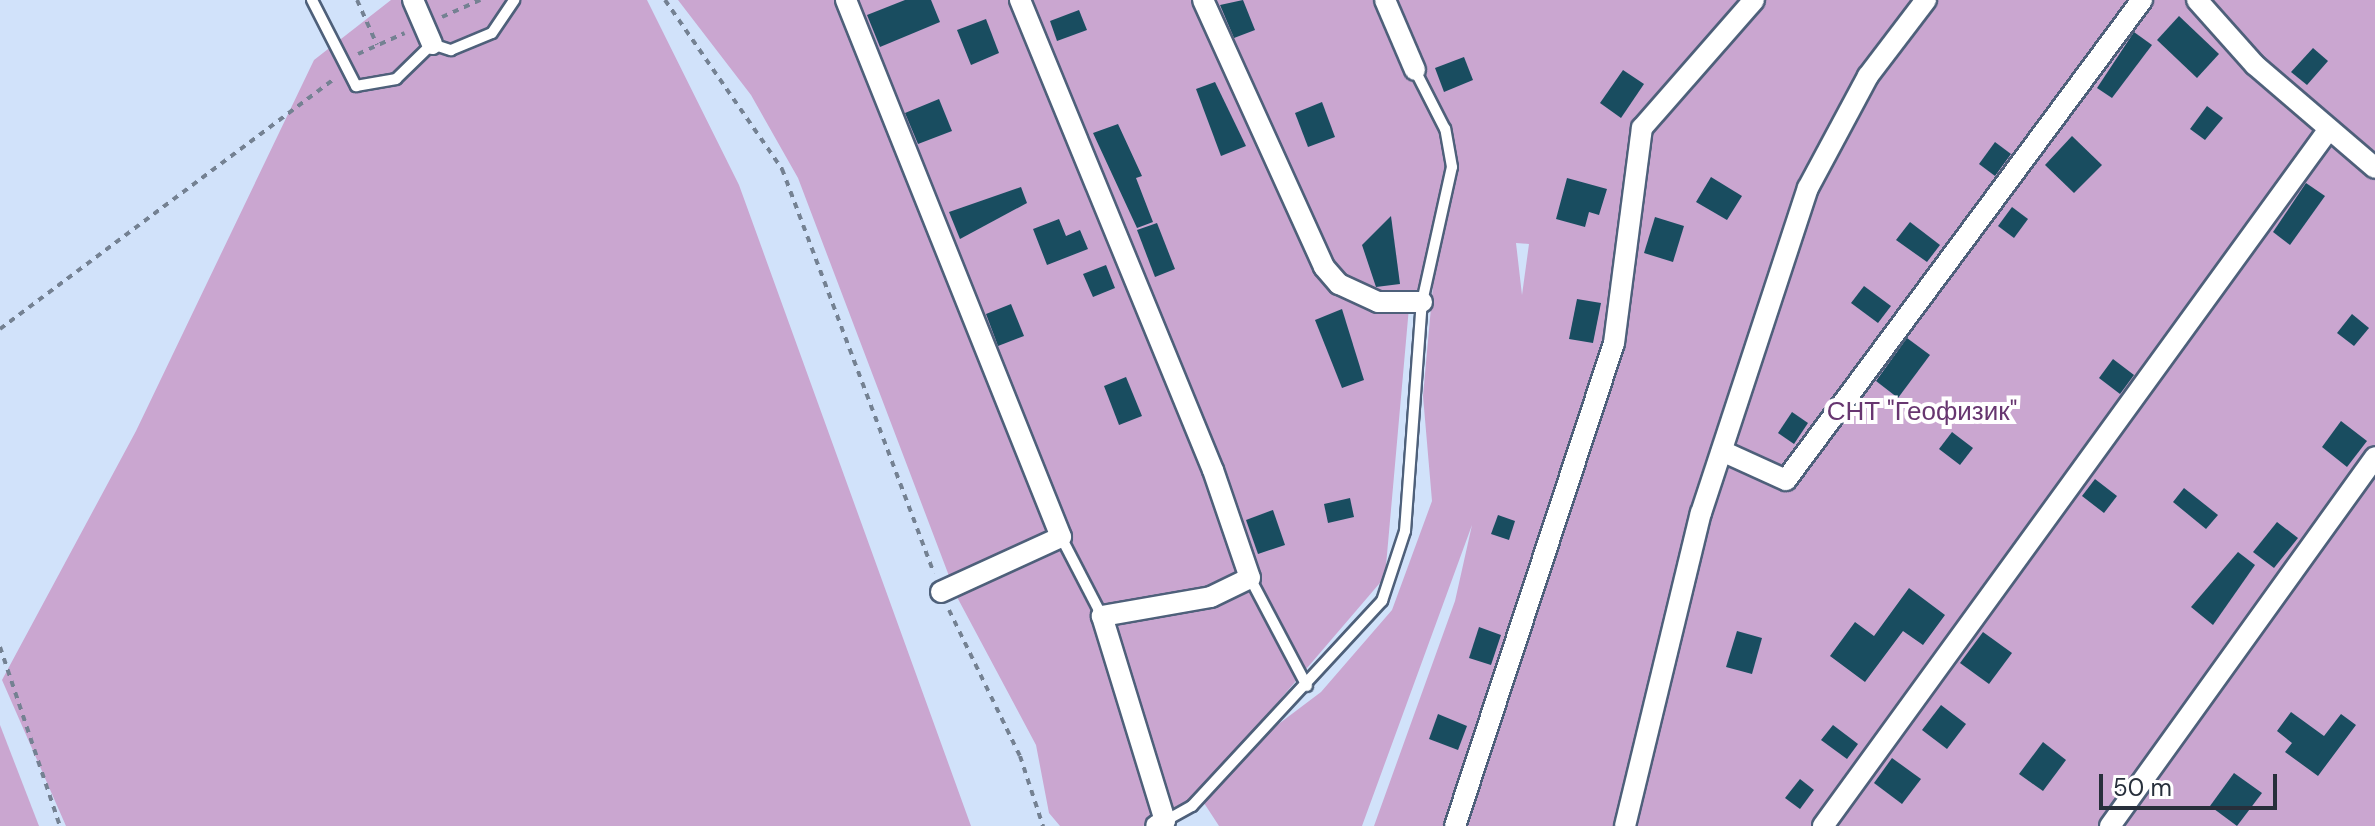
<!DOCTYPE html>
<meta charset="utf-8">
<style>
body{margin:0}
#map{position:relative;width:2375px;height:826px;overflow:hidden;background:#d1e2fa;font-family:"DM Sans",sans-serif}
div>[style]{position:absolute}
.green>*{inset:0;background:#caa6d0}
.building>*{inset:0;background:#194d60}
.path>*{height:4px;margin-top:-2px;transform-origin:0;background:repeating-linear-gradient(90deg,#748192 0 6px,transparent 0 12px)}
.roads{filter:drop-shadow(2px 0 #4e607a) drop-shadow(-2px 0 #4e607a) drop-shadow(0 2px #4e607a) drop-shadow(0 -2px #4e607a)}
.service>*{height:10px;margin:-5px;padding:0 5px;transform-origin:5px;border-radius:5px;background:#fff}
.minor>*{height:20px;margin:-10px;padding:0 10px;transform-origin:10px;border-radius:10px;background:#fff}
span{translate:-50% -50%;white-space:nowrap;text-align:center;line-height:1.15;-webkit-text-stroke:8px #fff;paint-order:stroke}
.park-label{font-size:26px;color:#673670}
.scale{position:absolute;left:2099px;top:774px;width:178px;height:36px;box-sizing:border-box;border:4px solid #272f3b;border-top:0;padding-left:10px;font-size:24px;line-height:28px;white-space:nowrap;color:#272f3b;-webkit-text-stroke:6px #fff;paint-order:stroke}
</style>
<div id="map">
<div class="green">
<i style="clip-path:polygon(391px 0,647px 0,739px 185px,971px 826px,66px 826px,2px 680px,136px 431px,314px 60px)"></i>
<i style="clip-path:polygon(evenodd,678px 0,2375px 0,2375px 826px,1374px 826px,1455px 601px,1472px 525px,1362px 826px,1219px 826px,1204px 803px,1251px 745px,1321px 692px,1392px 610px,1432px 501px,1423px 396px,1434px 274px,1410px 296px,1385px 577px,1195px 799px,1143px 826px,1060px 826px,1049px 813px,1036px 745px,957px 597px,798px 178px,751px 95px,678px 0,1516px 243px,1529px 244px,1522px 295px,1516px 243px)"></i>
<i style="clip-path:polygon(0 725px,39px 826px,0 826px)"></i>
</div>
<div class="building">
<i style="clip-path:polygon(905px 0,931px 0,940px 22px,880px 47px,867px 15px)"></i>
<i style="clip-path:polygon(1243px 0,1255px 30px,1234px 38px,1220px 5px)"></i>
<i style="clip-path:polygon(1079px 10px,1087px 30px,1057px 41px,1050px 21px)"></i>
<i style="clip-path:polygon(2179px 16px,2219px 54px,2197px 78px,2157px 40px)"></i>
<i style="clip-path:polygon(986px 19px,999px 53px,971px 65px,957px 30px)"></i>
<i style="clip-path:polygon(2134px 32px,2152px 45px,2112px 98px,2097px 88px)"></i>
<i style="clip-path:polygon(2313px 48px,2328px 61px,2307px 85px,2291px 72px)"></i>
<i style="clip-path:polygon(1464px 57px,1473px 80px,1444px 92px,1435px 68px)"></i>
<i style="clip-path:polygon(1623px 70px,1644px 84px,1621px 118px,1600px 103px)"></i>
<i style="clip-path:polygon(1215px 82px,1246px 146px,1221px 156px,1196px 89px)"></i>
<i style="clip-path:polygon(939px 99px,952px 131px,918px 144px,905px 113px)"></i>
<i style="clip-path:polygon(1322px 102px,1335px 137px,1308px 147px,1295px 113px)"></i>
<i style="clip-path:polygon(2207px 106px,2223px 118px,2205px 140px,2190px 129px)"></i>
<i style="clip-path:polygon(1118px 124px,1142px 176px,1136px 178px,1153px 222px,1137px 228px,1093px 133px)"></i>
<i style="clip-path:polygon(2072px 136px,2102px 165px,2074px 193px,2045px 165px)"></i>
<i style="clip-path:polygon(1995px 142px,2011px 154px,1995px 176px,1979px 164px)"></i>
<i style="clip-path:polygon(1711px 177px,1742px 196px,1727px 220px,1696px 202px)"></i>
<i style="clip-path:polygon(1567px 178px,1607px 189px,1599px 215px,1589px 212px,1585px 227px,1556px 219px)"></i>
<i style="clip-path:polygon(2306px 183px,2325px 196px,2290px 245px,2273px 232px)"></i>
<i style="clip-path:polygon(1021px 187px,1027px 203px,960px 239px,949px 212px)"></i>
<i style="clip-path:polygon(2012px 207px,2028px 219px,2014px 238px,1998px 226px)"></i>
<i style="clip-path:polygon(1391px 216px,1400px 284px,1376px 287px,1362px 245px)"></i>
<i style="clip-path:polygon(1655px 217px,1684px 226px,1673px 262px,1644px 253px)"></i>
<i style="clip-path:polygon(1059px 219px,1066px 236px,1080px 230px,1088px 249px,1047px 265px,1033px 229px)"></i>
<i style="clip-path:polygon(1910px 222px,1940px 245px,1927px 262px,1896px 240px)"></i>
<i style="clip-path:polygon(1157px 223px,1175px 269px,1155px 277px,1137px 230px)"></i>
<i style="clip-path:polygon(1106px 265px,1115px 288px,1093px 297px,1083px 274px)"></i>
<i style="clip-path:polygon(1864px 286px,1891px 306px,1878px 323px,1851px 303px)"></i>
<i style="clip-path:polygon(1577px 299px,1601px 303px,1593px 343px,1569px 339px)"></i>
<i style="clip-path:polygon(1011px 304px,1024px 336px,998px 346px,986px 314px)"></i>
<i style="clip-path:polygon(1342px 309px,1364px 380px,1342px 388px,1315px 320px)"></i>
<i style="clip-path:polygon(2352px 314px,2369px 328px,2354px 346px,2337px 333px)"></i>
<i style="clip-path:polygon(1907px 338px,1930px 355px,1898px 398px,1876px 381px)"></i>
<i style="clip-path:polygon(2113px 359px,2134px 375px,2120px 394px,2099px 378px)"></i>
<i style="clip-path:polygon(1126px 377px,1142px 416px,1119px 425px,1104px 386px)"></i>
<i style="clip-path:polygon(1792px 412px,1808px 423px,1794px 444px,1778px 433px)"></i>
<i style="clip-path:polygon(2341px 421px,2367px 441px,2347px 467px,2322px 447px)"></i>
<i style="clip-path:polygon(1952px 432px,1973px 448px,1960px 465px,1939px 449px)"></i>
<i style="clip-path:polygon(2095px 479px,2117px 496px,2104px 513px,2082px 496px)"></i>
<i style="clip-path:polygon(2184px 488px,2218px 515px,2206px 529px,2173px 502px)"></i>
<i style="clip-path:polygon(1350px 498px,1354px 517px,1328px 523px,1324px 504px)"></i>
<i style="clip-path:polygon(1273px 510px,1285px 545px,1258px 554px,1246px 520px)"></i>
<i style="clip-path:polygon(1498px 515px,1515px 521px,1509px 540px,1491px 534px)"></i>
<i style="clip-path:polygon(2277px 522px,2298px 538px,2274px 568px,2253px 552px)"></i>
<i style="clip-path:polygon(2238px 552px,2255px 565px,2213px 625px,2191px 607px)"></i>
<i style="clip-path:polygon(1909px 588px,1945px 615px,1923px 645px,1903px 631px,1865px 682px,1830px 656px,1855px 622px,1874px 636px)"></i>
<i style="clip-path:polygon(1479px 627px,1501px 635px,1491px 665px,1469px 658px)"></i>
<i style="clip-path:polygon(1737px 631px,1762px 638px,1752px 674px,1726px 667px)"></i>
<i style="clip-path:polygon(1983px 632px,2012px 653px,1989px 684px,1960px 663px)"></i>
<i style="clip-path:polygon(1941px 705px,1966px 724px,1947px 749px,1922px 730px)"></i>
<i style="clip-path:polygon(2291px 712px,2324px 736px,2341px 714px,2356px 725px,2318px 776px,2285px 752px,2292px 743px,2277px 731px)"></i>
<i style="clip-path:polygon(1438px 714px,1467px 726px,1458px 750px,1429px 739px)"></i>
<i style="clip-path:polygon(1833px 725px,1858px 744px,1847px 759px,1821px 740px)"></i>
<i style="clip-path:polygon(2043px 742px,2066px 760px,2043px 791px,2019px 774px)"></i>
<i style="clip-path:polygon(1892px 758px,1921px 779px,1902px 804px,1874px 783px)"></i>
<i style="clip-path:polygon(2234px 773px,2262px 793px,2237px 826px,2210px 806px)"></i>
<i style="clip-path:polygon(1800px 779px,1814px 790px,1800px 809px,1785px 798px)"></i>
</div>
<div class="path">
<i style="left:357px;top:0;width:49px;rotate:66deg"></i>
<i style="left:665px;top:0;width:206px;rotate:55.3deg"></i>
<i style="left:782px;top:169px;width:432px;rotate:69.4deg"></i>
<i style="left:442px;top:17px;width:42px;rotate:-24.1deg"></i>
<i style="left:358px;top:54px;width:51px;rotate:-24.1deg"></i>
<i style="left:0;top:329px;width:417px;rotate:-36.8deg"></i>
<i style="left:949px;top:610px;width:162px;rotate:64.1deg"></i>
<i style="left:1020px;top:756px;width:74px;rotate:71.8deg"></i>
<i style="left:0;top:647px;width:189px;rotate:71.5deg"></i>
</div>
<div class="roads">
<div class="service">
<i style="left:312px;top:0;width:97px;rotate:62.9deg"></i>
<i style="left:356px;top:86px;width:41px;rotate:-9.9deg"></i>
<i style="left:396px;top:79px;width:50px;rotate:-44.2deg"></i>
<i style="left:432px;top:44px;width:20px;rotate:18deg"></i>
<i style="left:451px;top:50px;width:44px;rotate:-22.5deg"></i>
<i style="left:492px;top:33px;width:40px;rotate:-56deg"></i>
<i style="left:1061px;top:537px;width:89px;rotate:62.6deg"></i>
<i style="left:1250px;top:578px;width:122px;rotate:62.2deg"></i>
<i style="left:1165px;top:821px;width:31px;rotate:-29deg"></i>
<i style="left:1192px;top:806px;width:280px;rotate:-47.2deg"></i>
<i style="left:1382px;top:601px;width:74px;rotate:-71.8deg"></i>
<i style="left:1405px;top:531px;width:230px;rotate:-85.8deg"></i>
<i style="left:1422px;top:302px;width:138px;rotate:-77.5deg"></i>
<i style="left:1452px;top:167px;width:39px;rotate:-100deg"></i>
<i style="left:1445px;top:129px;width:66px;rotate:-117deg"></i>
</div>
<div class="minor">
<i style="left:413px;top:0;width:48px;rotate:66.6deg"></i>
<i style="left:846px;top:0;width:578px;rotate:68.18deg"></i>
<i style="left:1061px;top:537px;width:132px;rotate:155.4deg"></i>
<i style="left:1020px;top:0;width:508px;rotate:67.68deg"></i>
<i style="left:1213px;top:470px;width:114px;rotate:71.1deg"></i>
<i style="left:1250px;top:578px;width:43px;rotate:154deg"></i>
<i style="left:1211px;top:597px;width:111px;rotate:170.1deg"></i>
<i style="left:1102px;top:616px;width:214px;rotate:72.9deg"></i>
<i style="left:1165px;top:821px;width:10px;rotate:151deg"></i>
<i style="left:1203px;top:0;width:293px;rotate:65.6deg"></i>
<i style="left:1324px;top:267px;width:23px;rotate:49deg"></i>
<i style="left:1339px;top:284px;width:43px;rotate:24.8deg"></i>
<i style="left:1378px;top:302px;width:44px"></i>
<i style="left:1385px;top:0;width:76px;rotate:66.8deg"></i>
<i style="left:2197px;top:0;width:87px;rotate:48.3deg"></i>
<i style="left:2255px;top:65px;width:158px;rotate:40.6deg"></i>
<i style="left:1722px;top:451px;width:70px;rotate:24.4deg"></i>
<i style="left:1786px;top:480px;width:598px;rotate:-53.44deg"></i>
<i style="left:1455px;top:826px;width:508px;rotate:-71.78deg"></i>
<i style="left:1614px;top:343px;width:217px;rotate:-82.6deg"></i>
<i style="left:1642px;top:128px;width:170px;rotate:-48.8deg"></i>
<i style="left:1625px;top:826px;width:322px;rotate:-76.4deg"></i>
<i style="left:1701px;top:513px;width:342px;rotate:-71.8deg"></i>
<i style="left:1808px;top:188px;width:127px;rotate:-61.8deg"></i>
<i style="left:1868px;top:76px;width:96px;rotate:-52.7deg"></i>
<i style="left:1823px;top:826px;width:861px;rotate:-54.02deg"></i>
<i style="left:2110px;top:826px;width:454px;rotate:-54.3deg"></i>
</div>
</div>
<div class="park-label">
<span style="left:1922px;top:412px">СНТ "Геофизик"</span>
</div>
<div class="scale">50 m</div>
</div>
